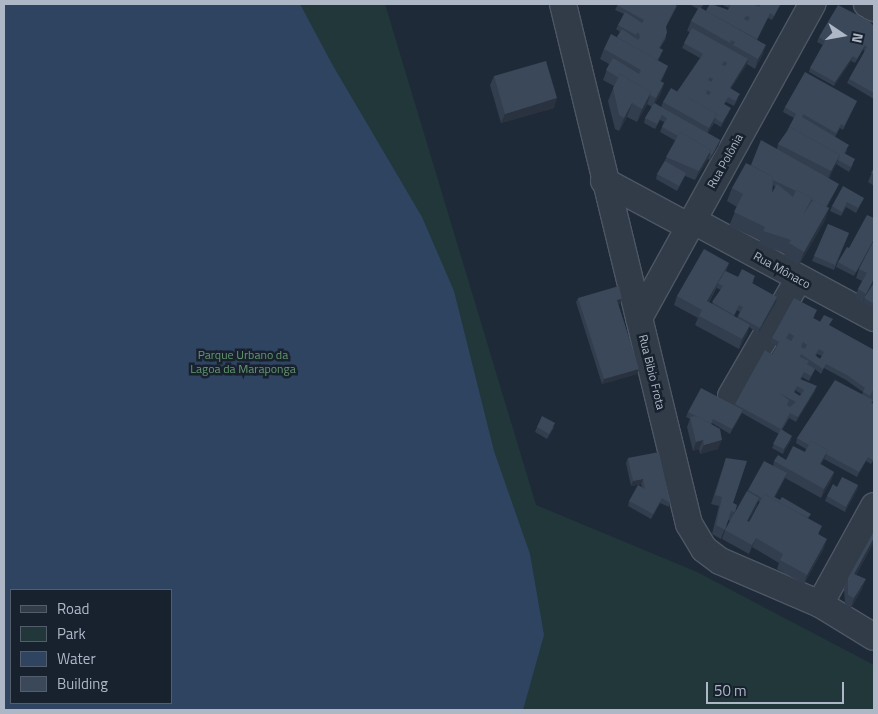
<!DOCTYPE html>
<meta charset="utf-8">
<style>
body{margin:0}
#map{position:relative;width:878px;height:714px;overflow:hidden;background:#1f2a39;font-family:"Titillium Web",sans-serif}
div>[style]{position:absolute}
.green>*{inset:0;background:#21373a}
.water>*{inset:0;background:#2f4460}
.roads{filter:drop-shadow(1px 0 #4d5764) drop-shadow(-1px 0 #4d5764) drop-shadow(0 1px #4d5764) drop-shadow(0 -1px #4d5764)}
.minor>*{height:26px;margin:-13px;padding:0 13px;transform-origin:13px;border-radius:13px;background:#323c49}
.wall>*{inset:0;background:#323e4d}
.shaded-wall>*{inset:0;background:#29323e}
.building>*{inset:0;background:#3a4859}
span{translate:-50% -50%;white-space:nowrap;text-align:center;line-height:1.15;-webkit-text-stroke:5px #18212e;paint-order:stroke}
.street-label{font-size:12px;color:#adb7c6}
.park-label{font-size:12px;color:#63986e}
.frame{position:absolute;inset:0;border:5px solid #adb7c6;pointer-events:none}
.legend{position:absolute;left:10px;top:589px;width:162px;height:115px;box-sizing:border-box;background:#18212e;border:1px solid #545d6b;margin:0;padding:6px 9px;list-style:none;font-size:15px;color:#adb7c6}
.legend li{display:flex;align-items:center;gap:10px;height:25px}
.legend b{width:25px;border:1px solid #545d6b}
.north{position:absolute;left:818px;top:10px;width:50px;height:50px;-webkit-text-stroke:4px #18212e;paint-order:stroke;rotate:102deg;font-size:14px;font-weight:700;line-height:20px;text-align:center;color:#adb7c6}
.north::after{content:'';display:block;margin:auto;width:18px;height:22px;background:#adb7c6;clip-path:polygon(50% 0,100% 100%,50% 72%,0 100%)}
.scale{position:absolute;left:706px;top:682px;width:138px;height:22px;box-sizing:border-box;border:2px solid #adb7c6;border-top:0;padding-left:6px;font-size:15px;line-height:18px;white-space:nowrap;color:#adb7c6;-webkit-text-stroke:4px #18212e;paint-order:stroke}
</style>
<div id="map">
<div class="green">
<i style="clip-path:polygon(evenodd,4px 4px,385px 4px,536px 505px,697px 572px,874px 665px,874px 710px,4px 710px,4px 4px,11px 590px,171px 590px,171px 703px,11px 703px,11px 590px)"></i>
</div>
<div class="water">
<i style="clip-path:polygon(evenodd,4px 4px,300px 4px,332px 64px,422px 217px,454px 291px,494px 451px,530px 554px,544px 635px,523px 710px,4px 710px,4px 4px,11px 590px,171px 590px,171px 703px,11px 703px,11px 590px)"></i>
</div>
<div class="roads">
<div class="minor">
<i style="left:563px;top:4px;width:535px;rotate:76.38deg"></i>
<i style="left:689px;top:524px;width:29px;rotate:59deg"></i>
<i style="left:704px;top:549px;width:20px;rotate:37deg"></i>
<i style="left:720px;top:561px;width:109px;rotate:23.3deg"></i>
<i style="left:820px;top:604px;width:63px;rotate:31.4deg"></i>
<i style="left:867px;top:4px;width:8px;rotate:30deg"></i>
<i style="left:604px;top:181px;width:95px;rotate:28.2deg"></i>
<i style="left:692px;top:220px;width:207px;rotate:28.3deg"></i>
<i style="left:639px;top:318px;width:359px;rotate:-61.1deg"></i>
<i style="left:731px;top:396px;width:134px;rotate:-60deg"></i>
<i style="left:820px;top:604px;width:112px;rotate:-61.1deg"></i>
</div>
</div>
<div class="wall">
<i style="clip-path:polygon(618px 4px,677px 6px,666px 27px,666px 38px,660px 48px,663px 50px,658px 61px,668px 66px,661px 82px,664px 83px,661px 93px,655px 103px,661px 107px,663px 102px,677px 92px,700px 58px,682px 48px,690px 32px,687px 31px,691px 21px,698px 9px,691px 5px,692px 4px,704px 4px,701px 8px,706px 11px,710px 4px,709px 4px,712px 4px,728px 10px,729px 8px,721px 4px,781px 4px,772px 20px,768px 18px,757px 40px,763px 54px,755px 69px,747px 64px,731px 88px,738px 98px,734px 106px,726px 102px,724px 104px,729px 112px,721px 127px,714px 123px,708px 133px,720px 140px,719px 145px,710px 160px,708px 159px,695px 180px,685px 176px,677px 191px,656px 179px,657px 174px,676px 141px,660px 132px,664px 122px,660px 120px,655px 129px,644px 123px,645px 118px,652px 107px,647px 104px,637px 122px,627px 117px,619px 131px,615px 129px,608px 101px,614px 86px,603px 80px,609px 64px,600px 59px,604px 49px,617px 37px,620px 32px,616px 29px,624px 14px,615px 10px)"></i>
<i style="clip-path:polygon(873px 31px,874px 32px,874px 99px,847px 83px,849px 79px,865px 51px,863px 50px,855px 63px,851px 61px,834px 86px,809px 72px,810px 68px,823px 45px,817px 42px,819px 37px)"></i>
<i style="clip-path:polygon(494px 76px,554px 108px,501px 123px,490px 85px)"></i>
<i style="clip-path:polygon(evenodd,857px 101px,843px 130px,840px 128px,835px 137px,847px 150px,845px 154px,853px 164px,849px 172px,836px 164px,829px 178px,837px 188px,827px 207px,829px 208px,824px 222px,799px 265px,784px 257px,785px 253px,758px 244px,760px 240px,729px 226px,737px 207px,727px 201px,732px 188px,751px 165px,777px 149px,778px 144px,786px 133px,794px 118px,783px 112px,785px 107px,857px 101px,773px 185px,775px 187px,772px 193px,773px 185px)"></i>
<i style="clip-path:polygon(874px 168px,874px 186px,868px 182px)"></i>
<i style="clip-path:polygon(864px 198px,856px 213px,846px 207px,841px 216px,830px 211px,832px 206px)"></i>
<i style="clip-path:polygon(874px 218px,874px 281px,868px 293px,874px 283px,874px 309px,855px 298px,858px 289px,862px 281px,856px 278px,859px 269px,867px 254px,854px 276px,836px 267px,838px 262px)"></i>
<i style="clip-path:polygon(828px 224px,849px 233px,834px 270px,812px 261px)"></i>
<i style="clip-path:polygon(evenodd,729px 263px,726px 271px,738px 277px,754px 281px,752px 283px,776px 302px,758px 333px,749px 327px,747px 334px,739px 349px,695px 325px,698px 318px,674px 305px,677px 296px,729px 263px,717px 287px,717px 288px,721px 290px,712px 304px,709px 302px,717px 287px,729px 263px,737px 310px,740px 312px,737px 318px,734px 316px,737px 310px)"></i>
<i style="clip-path:polygon(578px 298px,620px 304px,618px 304px,637px 374px,602px 384px,576px 302px)"></i>
<i style="clip-path:polygon(evenodd,815px 315px,813px 318px,830px 326px,874px 350px,874px 402px,873px 401px,872px 403px,874px 404px,874px 459px,871px 464px,866px 461px,857px 477px,824px 459px,821px 464px,834px 472px,831px 481px,821px 498px,785px 478px,775px 497px,809px 519px,819px 534px,824px 548px,804px 584px,777px 569px,779px 563px,769px 557px,752px 547px,749px 554px,722px 539px,725px 530px,730px 521px,728px 520px,721px 539px,712px 534px,719px 506px,711px 504px,726px 458px,733px 503px,737px 505px,734px 515px,748px 490px,773px 466px,774px 461px,786px 460px,805px 452px,806px 449px,796px 443px,797px 438px,862px 394px,863px 392px,846px 380px,824px 368px,821px 374px,815px 369px,809px 381px,802px 377px,801px 380px,815px 391px,796px 422px,789px 418px,782px 430px,791px 440px,783px 454px,772px 448px,779px 434px,742px 413px,730px 434px,712px 423px,711px 424px,718px 449px,700px 454px,699px 449px,693px 451px,687px 427px,690px 419px,686px 417px,688px 412px,734px 406px,772px 355px,777px 346px,770px 343px,772px 338px,815px 315px,817px 354px,822px 356px,820px 359px,816px 356px,817px 354px,815px 315px,795px 390px,801px 394px,800px 396px,794px 393px,795px 390px,815px 315px,758px 501px,760px 502px,749px 522px,748px 521px,756px 507px,758px 501px)"></i>
<i style="clip-path:polygon(537px 427px,554px 427px,547px 439px,535px 432px)"></i>
<i style="clip-path:polygon(628px 458px,670px 503px,669px 507px,660px 503px,651px 519px,628px 506px,629px 501px,642px 487px,641px 484px,631px 486px,626px 463px)"></i>
<i style="clip-path:polygon(858px 485px,857px 490px,845px 512px,825px 501px,827px 496px,837px 487px)"></i>
<i style="clip-path:polygon(874px 542px,856px 575px,862px 589px,851px 608px,845px 605px,844px 588px,848px 578px)"></i>
</div>
<div class="shaded-wall">
<i style="clip-path:polygon(766px 45px,763px 54px,755px 69px,758px 59px)"></i>
<i style="clip-path:polygon(865px 45px,863px 50px,855px 63px,857px 59px)"></i>
<i style="clip-path:polygon(853px 56px,851px 61px,834px 86px,835px 82px)"></i>
<i style="clip-path:polygon(748px 59px,747px 64px,728px 92px,730px 88px)"></i>
<i style="clip-path:polygon(664px 83px,661px 93px,652px 108px,656px 98px)"></i>
<i style="clip-path:polygon(651px 92px,647px 105px,637px 122px,642px 109px)"></i>
<i style="clip-path:polygon(557px 98px,554px 108px,501px 123px,505px 114px)"></i>
<i style="clip-path:polygon(632px 103px,627px 117px,619px 131px,624px 118px)"></i>
<i style="clip-path:polygon(731px 108px,729px 112px,721px 127px,722px 123px)"></i>
<i style="clip-path:polygon(717px 114px,713px 123px,706px 137px,709px 128px)"></i>
<i style="clip-path:polygon(720px 140px,719px 145px,710px 160px,712px 155px)"></i>
<i style="clip-path:polygon(711px 150px,708px 159px,695px 180px,699px 171px)"></i>
<i style="clip-path:polygon(840px 155px,836px 165px,827px 180px,831px 171px)"></i>
<i style="clip-path:polygon(839px 184px,837px 188px,824px 212px,826px 207px)"></i>
<i style="clip-path:polygon(829px 208px,824px 222px,799px 265px,804px 252px)"></i>
<i style="clip-path:polygon(874px 239px,874px 241px,854px 276px,856px 272px)"></i>
<i style="clip-path:polygon(729px 263px,725px 272px,718px 283px,704px 310px,707px 301px)"></i>
<i style="clip-path:polygon(874px 278px,874px 281px,865px 299px,864px 298px,863px 303px,866px 294px)"></i>
<i style="clip-path:polygon(777px 297px,776px 302px,758px 333px,760px 328px)"></i>
<i style="clip-path:polygon(622px 299px,620px 304px,615px 305px,617px 300px)"></i>
<i style="clip-path:polygon(750px 325px,747px 334px,739px 349px,742px 339px)"></i>
<i style="clip-path:polygon(639px 369px,637px 374px,602px 384px,604px 379px)"></i>
<i style="clip-path:polygon(817px 386px,815px 391px,796px 422px,798px 417px)"></i>
<i style="clip-path:polygon(743px 410px,741px 415px,730px 434px,732px 429px)"></i>
<i style="clip-path:polygon(792px 436px,791px 440px,783px 454px,784px 449px)"></i>
<i style="clip-path:polygon(703px 440px,699px 449px,693px 451px,696px 442px)"></i>
<i style="clip-path:polygon(722px 440px,718px 449px,700px 454px,704px 445px)"></i>
<i style="clip-path:polygon(828px 450px,824px 459px,816px 473px,820px 464px)"></i>
<i style="clip-path:polygon(868px 457px,866px 461px,857px 477px,859px 472px)"></i>
<i style="clip-path:polygon(834px 472px,831px 481px,821px 498px,824px 489px)"></i>
<i style="clip-path:polygon(787px 473px,785px 478px,773px 501px,774px 497px)"></i>
<i style="clip-path:polygon(643px 479px,641px 484px,631px 486px,633px 481px)"></i>
<i style="clip-path:polygon(858px 485px,857px 490px,845px 512px,846px 507px)"></i>
<i style="clip-path:polygon(759px 498px,756px 507px,743px 530px,747px 521px)"></i>
<i style="clip-path:polygon(756px 538px,752px 547px,749px 554px,752px 545px)"></i>
<i style="clip-path:polygon(874px 538px,874px 542px,851px 583px,854px 574px)"></i>
<i style="clip-path:polygon(827px 539px,824px 548px,804px 584px,807px 575px)"></i>
<i style="clip-path:polygon(866px 579px,862px 589px,851px 608px,854px 598px)"></i>
</div>
<div class="building">
<i style="clip-path:polygon(618px 4px,677px 4px,666px 26px,667px 33px,659px 48px,663px 50px,657px 60px,617px 37px,622px 29px,638px 40px,640px 37px,638px 32px,636px 35px,618px 25px,625px 12px,642px 23px,644px 20px,617px 5px)"></i>
<i style="clip-path:polygon(evenodd,710px 4px,728px 10px,731px 4px,756px 4px,755px 5px,759px 7px,761px 4px,780px 4px,774px 16px,770px 13px,757px 39px,706px 11px,710px 4px,746px 16px,750px 17px,748px 21px,744px 19px,746px 16px)"></i>
<i style="clip-path:polygon(838px 5px,869px 21px,874px 26px,873px 31px,874px 32px,874px 93px,849px 79px,867px 47px,865px 45px,857px 59px,853px 56px,835px 82px,810px 68px,825px 41px,819px 37px)"></i>
<i style="clip-path:polygon(699px 7px,766px 45px,758px 59px,733px 45px,735px 42px,731px 40px,730px 43px,691px 21px)"></i>
<i style="clip-path:polygon(evenodd,692px 28px,748px 59px,730px 88px,740px 94px,735px 101px,728px 97px,724px 104px,731px 108px,722px 123px,715px 118px,717px 114px,677px 92px,703px 54px,684px 43px,692px 28px,724px 61px,727px 63px,725px 66px,722px 65px,724px 61px,692px 28px,710px 77px,713px 79px,711px 82px,708px 80px,710px 77px,692px 28px,707px 90px,711px 92px,709px 95px,706px 94px,707px 90px)"></i>
<i style="clip-path:polygon(611px 34px,668px 66px,660px 81px,664px 83px,656px 98px,650px 95px,651px 92px,620px 74px,619px 78px,606px 70px,613px 58px,639px 74px,641px 70px,604px 49px)"></i>
<i style="clip-path:polygon(546px 61px,557px 98px,505px 114px,494px 76px)"></i>
<i style="clip-path:polygon(805px 72px,857px 101px,844px 126px,841px 124px,836px 133px,803px 114px,802px 117px,849px 145px,844px 153px,855px 159px,851px 167px,838px 160px,840px 155px,790px 127px,787px 131px,796px 114px,785px 107px)"></i>
<i style="clip-path:polygon(620px 74px,651px 92px,642px 109px,632px 103px,624px 118px,619px 115px,613px 88px)"></i>
<i style="clip-path:polygon(671px 88px,717px 114px,709px 128px,663px 102px)"></i>
<i style="clip-path:polygon(654px 103px,720px 140px,712px 155px,710px 154px,711px 150px,680px 132px,678px 136px,662px 127px,667px 118px,662px 115px,657px 124px,645px 118px)"></i>
<i style="clip-path:polygon(790px 127px,840px 155px,831px 171px,778px 144px)"></i>
<i style="clip-path:polygon(680px 132px,711px 150px,699px 171px,666px 157px)"></i>
<i style="clip-path:polygon(761px 140px,839px 184px,826px 207px,811px 199px,812px 198px,796px 190px,796px 191px,773px 180px,773px 177px,751px 165px)"></i>
<i style="clip-path:polygon(665px 161px,686px 173px,679px 186px,657px 174px)"></i>
<i style="clip-path:polygon(746px 163px,773px 177px,772px 193px,777px 184px,793px 197px,796px 190px,812px 198px,803px 215px,813px 200px,829px 208px,804px 252px,789px 243px,791px 240px,763px 231px,765px 227px,734px 212px,743px 194px,732px 188px)"></i>
<i style="clip-path:polygon(874px 168px,874px 175px,871px 173px)"></i>
<i style="clip-path:polygon(843px 186px,864px 198px,858px 208px,847px 202px,842px 212px,832px 206px)"></i>
<i style="clip-path:polygon(867px 215px,874px 218px,874px 239px,856px 272px,838px 262px,847px 247px,849px 248px)"></i>
<i style="clip-path:polygon(828px 224px,849px 233px,835px 265px,814px 256px)"></i>
<i style="clip-path:polygon(874px 240px,874px 278px,866px 294px,858px 289px,867px 273px,859px 269px)"></i>
<i style="clip-path:polygon(704px 249px,729px 263px,707px 301px,750px 325px,742px 339px,699px 316px,702px 310px,677px 296px)"></i>
<i style="clip-path:polygon(742px 269px,755px 276px,752px 283px,777px 297px,760px 328px,738px 316px,743px 307px,739px 305px,734px 315px,712px 302px,723px 286px,718px 283px,725px 271px,738px 277px)"></i>
<i style="clip-path:polygon(874px 283px,874px 304px,864px 298px)"></i>
<i style="clip-path:polygon(619px 286px,622px 299px,617px 300px,639px 369px,604px 379px,578px 298px)"></i>
<i style="clip-path:polygon(evenodd,794px 298px,817px 310px,813px 318px,820px 322px,824px 315px,833px 319px,829px 325px,874px 350px,874px 388px,870px 396px,863px 392px,865px 388px,847px 375px,826px 364px,823px 369px,801px 354px,800px 357px,809px 361px,807px 364px,815px 369px,811px 376px,804px 372px,800px 379px,817px 386px,798px 417px,790px 413px,781px 429px,735px 404px,765px 350px,772px 355px,779px 342px,772px 338px,794px 298px,789px 333px,794px 336px,791px 341px,786px 338px,789px 333px,794px 298px,803px 342px,807px 345px,805px 349px,801px 347px,803px 342px,794px 298px,819px 349px,824px 352px,820px 359px,815px 355px,819px 349px,794px 298px,797px 386px,804px 390px,800px 396px,794px 392px,797px 386px,794px 298px,779px 393px,796px 402px,790px 407px,787px 405px,789px 400px,779px 393px)"></i>
<i style="clip-path:polygon(835px 380px,873px 400px,871px 403px,874px 404px,874px 458px,873px 460px,868px 457px,859px 472px,826px 454px,828px 450px,811px 441px,809px 445px,797px 438px)"></i>
<i style="clip-path:polygon(701px 388px,743px 410px,732px 429px,713px 419px,711px 424px,697px 416px,696px 416px,688px 412px)"></i>
<i style="clip-path:polygon(542px 416px,555px 423px,549px 434px,537px 427px)"></i>
<i style="clip-path:polygon(697px 416px,720px 429px,722px 440px,704px 445px,703px 440px,696px 442px,690px 417px)"></i>
<i style="clip-path:polygon(781px 429px,792px 436px,784px 449px,773px 444px)"></i>
<i style="clip-path:polygon(811px 441px,828px 450px,820px 464px,834px 472px,824px 489px,774px 461px,778px 455px,786px 460px,793px 446px,805px 452px)"></i>
<i style="clip-path:polygon(659px 452px,670px 503px,662px 498px,653px 514px,629px 501px,638px 485px,645px 489px,643px 479px,633px 481px,628px 458px)"></i>
<i style="clip-path:polygon(726px 458px,747px 461px,733px 503px,737px 505px,735px 512px,731px 511px,725px 530px,716px 525px,722px 497px,715px 495px)"></i>
<i style="clip-path:polygon(764px 461px,787px 473px,774px 497px,780px 500px,782px 497px,811px 514px,808px 518px,764px 494px,762px 498px,748px 490px)"></i>
<i style="clip-path:polygon(842px 477px,858px 485px,846px 507px,827px 496px,833px 484px,837px 487px)"></i>
<i style="clip-path:polygon(747px 491px,759px 498px,747px 521px,749px 522px,764px 494px,822px 526px,818px 534px,827px 539px,807px 575px,780px 560px,783px 554px,773px 548px,756px 538px,752px 545px,725px 530px)"></i>
<i style="clip-path:polygon(874px 531px,874px 538px,854px 574px,866px 579px,854px 598px,848px 595px,848px 578px)"></i>
</div>
<div class="street-label">
<span style="left:725px;top:161px;rotate:-61deg">Rua Polônia</span>
<span style="left:782px;top:270px;rotate:29deg">Rua Mônaco</span>
<span style="left:652px;top:372px;rotate:76deg">Rua Bibio Frota</span>
</div>
<div class="park-label">
<span style="left:243px;top:362px">Parque Urbano da<br>Lagoa da Maraponga</span>
</div>
<div class="frame"></div>
<ul class="legend">
<li><b style="height:6px;background:#323c49"></b>Road</li>
<li><b style="height:14px;background:#21373a"></b>Park</li>
<li><b style="height:14px;background:#2f4460"></b>Water</li>
<li><b style="height:14px;background:#3a4859"></b>Building</li>
</ul>
<div class="north">N</div>
<div class="scale">50 m</div>
</div>
